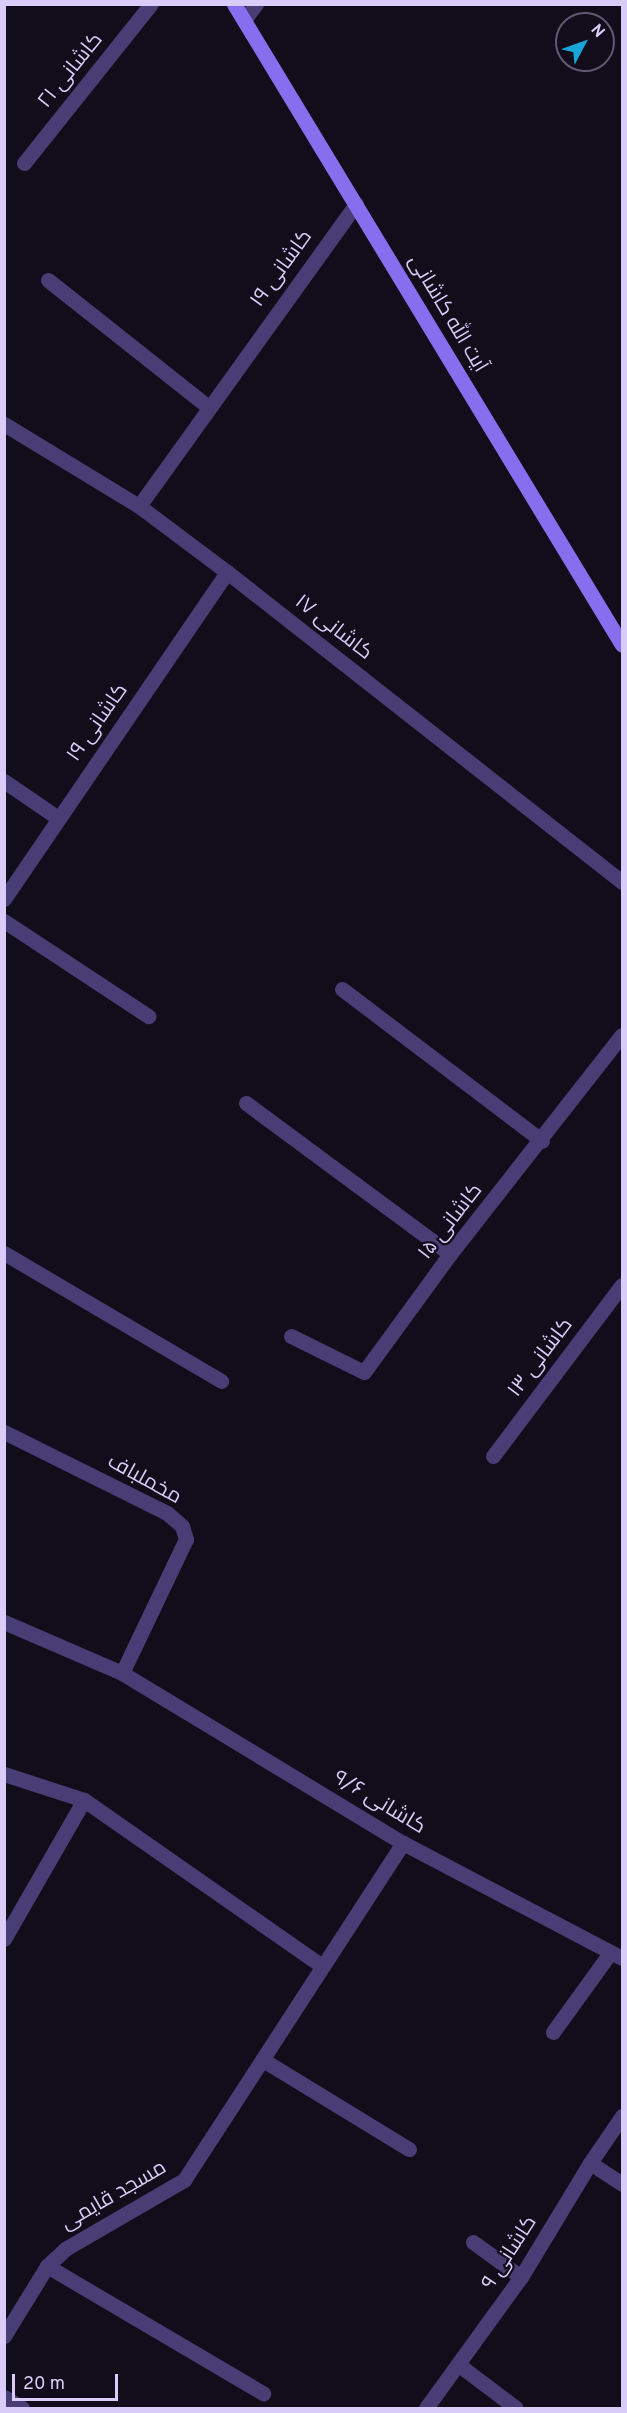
<!DOCTYPE html>
<meta charset="utf-8">
<style>
body{margin:0}
#map{position:relative;width:627px;height:2413px;overflow:hidden;background:#110d1a;font-family:Overpass,Cairo,sans-serif}
div>[style]{position:absolute}
.lane>*{height:15px;margin:-7.5px;padding:0 7.5px;transform-origin:7.5px;border-radius:7.5px;background:#483d74}
.street>*{height:15px;margin:-7.5px;padding:0 7.5px;transform-origin:7.5px;border-radius:7.5px;background:#483d74}
.secondary>*{height:15px;margin:-7.5px;padding:0 7.5px;transform-origin:7.5px;border-radius:7.5px;background:#866eef}
span{translate:-50% -50%;white-space:nowrap;text-align:center;line-height:1.15;-webkit-text-stroke:4.5px #110d1a;paint-order:stroke}
.street-label{font-size:21px;color:#d9ccf9}
.frame{position:absolute;inset:0;border:6px solid #d9ccf9;pointer-events:none}
.north{position:absolute;left:555px;top:12px;width:60px;height:60px;box-sizing:border-box;background:#110d1a;border:2px solid #615973;border-radius:50%;rotate:49deg;font-size:16px;font-weight:700;line-height:24px;text-align:center;color:#d9ccf9}
.north::after{content:'';display:block;margin:auto;width:21px;height:27px;background:#18a6d9;clip-path:polygon(50% 0,100% 100%,50% 72%,0 100%)}
.scale{position:absolute;left:12px;top:2374px;width:106px;height:27px;box-sizing:border-box;border:3px solid #d9ccf9;border-top:0;padding-left:8px;font-size:18px;line-height:21px;white-space:nowrap;color:#d9ccf9;-webkit-text-stroke:4px #110d1a;paint-order:stroke}
</style>
<div id="map">
<div class="lane">
<i style="left:244px;top:20px;width:20px;rotate:-53deg"></i>
<i style="left:24px;top:163px;width:203px;rotate:-51.4deg"></i>
<i style="left:48px;top:280px;width:204px;rotate:38.4deg"></i>
<i style="left:4px;top:781px;width:65px;rotate:34.4deg"></i>
<i style="left:4px;top:921px;width:173px;rotate:33.4deg"></i>
<i style="left:342px;top:989px;width:251px;rotate:37.2deg"></i>
<i style="left:246px;top:1103px;width:254px;rotate:36.5deg"></i>
<i style="left:4px;top:1622px;width:129px;rotate:23.4deg"></i>
<i style="left:4px;top:1939px;width:160px;rotate:-60.1deg"></i>
<i style="left:553px;top:2032px;width:97px;rotate:-54.2deg"></i>
<i style="left:263px;top:2060px;width:171px;rotate:31.4deg"></i>
<i style="left:473px;top:2242px;width:59px;rotate:36.1deg"></i>
<i style="left:47px;top:2266px;width:251px;rotate:30.5deg"></i>
<i style="left:459px;top:2365px;width:71px;rotate:37deg"></i>
<i style="left:4px;top:2397px;width:21px;rotate:31deg"></i>
</div>
<div class="street">
<i style="left:4px;top:424px;width:158px;rotate:31.3deg"></i>
<i style="left:139px;top:506px;width:110px;rotate:36.9deg"></i>
<i style="left:227px;top:572px;width:502px;rotate:38.13deg"></i>
<i style="left:139px;top:506px;width:372px;rotate:-54.3deg"></i>
<i style="left:4px;top:899px;width:396px;rotate:-55.7deg"></i>
<i style="left:4px;top:1253px;width:252px;rotate:30.5deg"></i>
<i style="left:291px;top:1336px;width:81px;rotate:26.3deg"></i>
<i style="left:364px;top:1372px;width:146px;rotate:-53.9deg"></i>
<i style="left:450px;top:1254px;width:278px;rotate:-51.9deg"></i>
<i style="left:4px;top:1432px;width:182px;rotate:26.4deg"></i>
<i style="left:167px;top:1513px;width:20px;rotate:41deg"></i>
<i style="left:182px;top:1526px;width:14px;rotate:73deg"></i>
<i style="left:186px;top:1539px;width:148px;rotate:115.5deg"></i>
<i style="left:122px;top:1673px;width:328px;rotate:31.2deg"></i>
<i style="left:403px;top:1843px;width:247px;rotate:27.7deg"></i>
<i style="left:493px;top:1456px;width:214px;rotate:-53deg"></i>
<i style="left:4px;top:1774px;width:84px;rotate:18deg"></i>
<i style="left:84px;top:1800px;width:290px;rotate:34.9deg"></i>
<i style="left:590px;top:2163px;width:38px;rotate:33deg"></i>
<i style="left:4px;top:2336px;width:82px;rotate:-58.4deg"></i>
<i style="left:47px;top:2266px;width:25px;rotate:-43deg"></i>
<i style="left:65px;top:2249px;width:138px;rotate:-30.1deg"></i>
<i style="left:184px;top:2180px;width:402px;rotate:-57deg"></i>
<i style="left:426px;top:2408px;width:162px;rotate:-54.1deg"></i>
<i style="left:521px;top:2277px;width:133px;rotate:-58.8deg"></i>
<i style="left:590px;top:2163px;width:57px;rotate:-55.8deg"></i>
</div>
<div class="secondary">
<i style="left:234px;top:4px;width:749px;rotate:58.81deg"></i>
</div>
<div class="street-label">
<span style="left:71px;top:71px;rotate:-51deg">کاشانی ۲۱</span>
<span style="left:282px;top:269px;rotate:-54deg">کاشانی ۱۹</span>
<span style="left:447px;top:314px;rotate:59deg">آیت الله کاشانی</span>
<span style="left:333px;top:628px;rotate:38deg">کاشانی ۱۷</span>
<span style="left:98px;top:723px;rotate:-55deg">کاشانی ۱۹</span>
<span style="left:451px;top:1222px;rotate:-52deg">کاشانی ۱۵</span>
<span style="left:541px;top:1358px;rotate:-53deg">کاشانی ۱۳</span>
<span style="left:144px;top:1480px;rotate:29deg">مخملباف</span>
<span style="left:379px;top:1803px;rotate:31deg">کاشانی ۹/۶</span>
<span style="left:114px;top:2196px;rotate:-30deg">مسجد قایمی</span>
<span style="left:510px;top:2253px;rotate:-57deg">کاشانی ۹</span>
</div>
<div class="frame"></div>
<div class="north">N</div>
<div class="scale">20 m</div>
</div>
